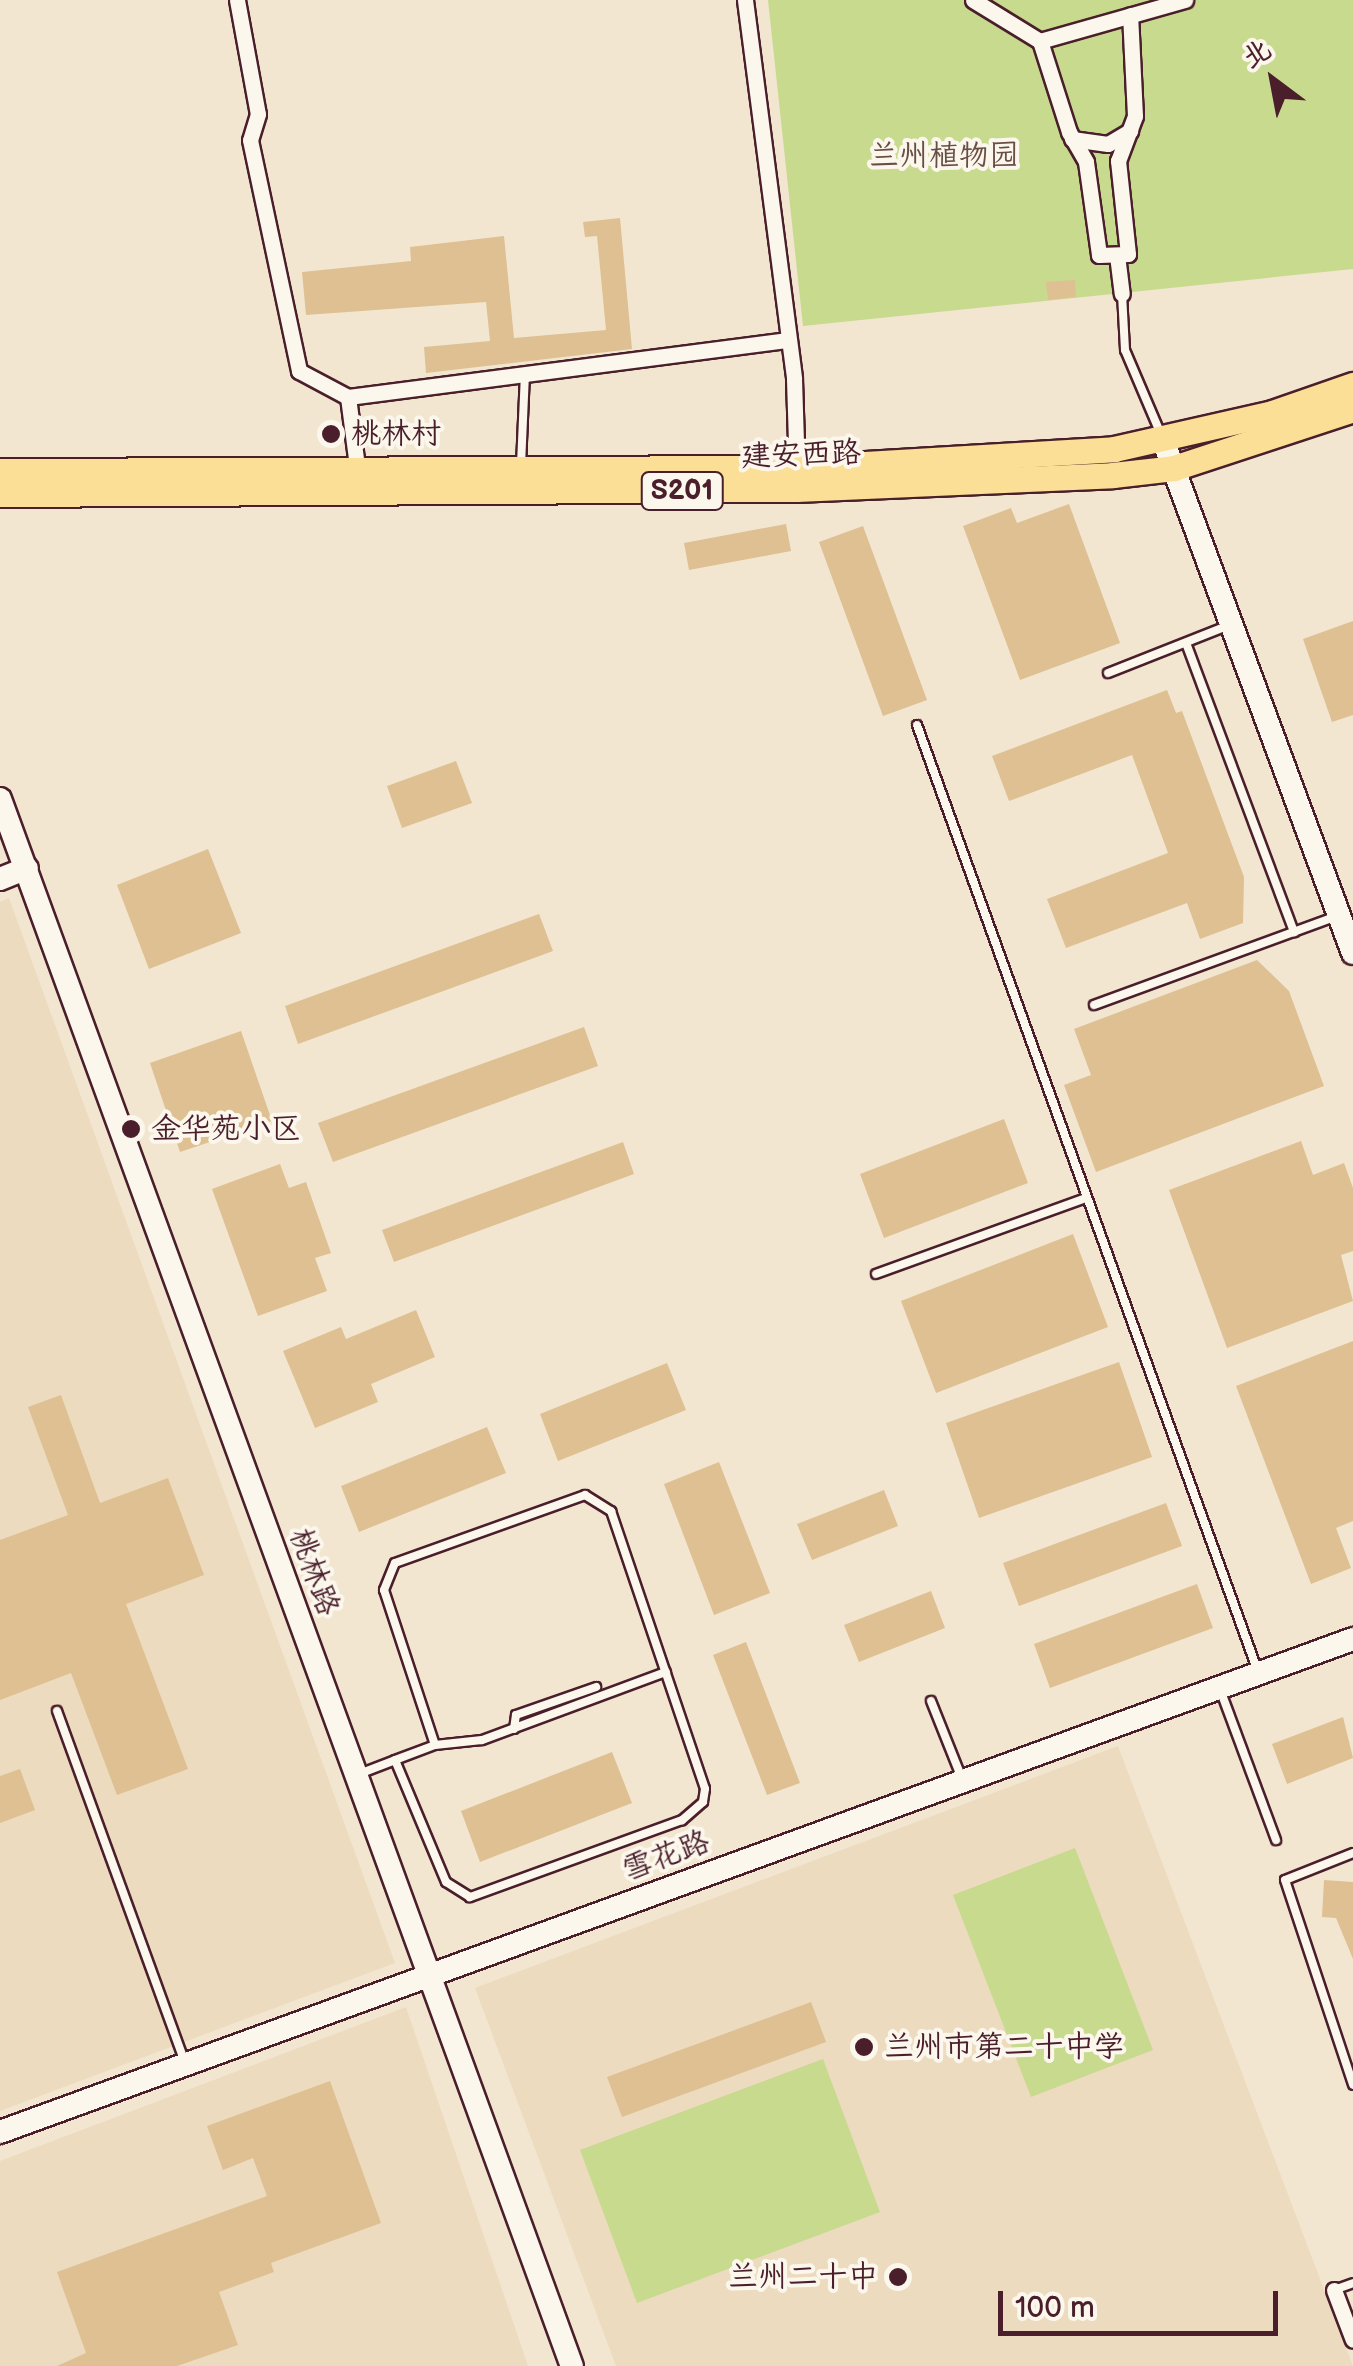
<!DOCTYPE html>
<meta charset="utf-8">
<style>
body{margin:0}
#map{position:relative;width:1353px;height:2366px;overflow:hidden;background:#f2e6d1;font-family:"Balsamiq Sans","LXGW WenKai TC",sans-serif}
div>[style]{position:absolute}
.built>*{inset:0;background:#ecdbbe}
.green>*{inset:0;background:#c8da8e}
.building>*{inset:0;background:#dec092}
.roads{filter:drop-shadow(2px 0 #4a1f2b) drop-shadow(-2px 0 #4a1f2b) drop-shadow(0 2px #4a1f2b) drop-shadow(0 -2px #4a1f2b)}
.lane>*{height:8px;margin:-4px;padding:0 4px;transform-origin:4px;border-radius:4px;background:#fbf7ec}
.street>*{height:15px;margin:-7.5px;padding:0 7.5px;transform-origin:7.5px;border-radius:7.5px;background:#fbf7ec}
.secondary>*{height:22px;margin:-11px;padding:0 11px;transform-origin:11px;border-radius:11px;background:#fbf7ec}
.primary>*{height:25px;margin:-12.5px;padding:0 12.5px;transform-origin:12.5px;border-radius:12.5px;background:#fbdf96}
.dots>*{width:28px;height:28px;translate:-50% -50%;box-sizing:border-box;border:5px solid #fbf7ec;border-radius:50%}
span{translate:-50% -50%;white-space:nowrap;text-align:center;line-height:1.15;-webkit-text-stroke:8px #fbf7ec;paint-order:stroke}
.shield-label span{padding:2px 8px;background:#fbf7ec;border:2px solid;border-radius:8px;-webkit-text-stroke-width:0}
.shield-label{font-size:28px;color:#4a1f2b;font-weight:700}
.park-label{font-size:30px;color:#6a4e44}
.poi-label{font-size:30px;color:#4a1f2b}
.left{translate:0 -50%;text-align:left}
.right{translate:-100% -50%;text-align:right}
.street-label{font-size:30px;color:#4a1f2b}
.north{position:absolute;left:1223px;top:30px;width:100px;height:100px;-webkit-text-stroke:8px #fbf7ec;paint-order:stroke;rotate:328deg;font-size:28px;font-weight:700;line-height:40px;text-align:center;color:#4a1f2b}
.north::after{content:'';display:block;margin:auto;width:35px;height:45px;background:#4a1f2b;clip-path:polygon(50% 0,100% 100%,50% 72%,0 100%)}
.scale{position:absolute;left:998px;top:2291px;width:280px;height:45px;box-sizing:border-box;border:5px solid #4a1f2b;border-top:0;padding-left:12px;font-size:30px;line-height:35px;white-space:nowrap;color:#4a1f2b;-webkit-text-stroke:8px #fbf7ec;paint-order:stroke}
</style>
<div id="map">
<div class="built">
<i style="clip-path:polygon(9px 898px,395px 1963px,0 2111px,0 902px)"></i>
<i style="clip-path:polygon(1118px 1746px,1353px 2366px,616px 2366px,475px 1988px)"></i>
<i style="clip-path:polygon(406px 2007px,528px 2366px,0 2366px,0 2161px)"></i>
</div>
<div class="green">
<i style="clip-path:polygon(768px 0,1353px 0,1353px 269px,803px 326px)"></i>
<i style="clip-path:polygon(1075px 1848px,1153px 2050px,1031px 2097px,953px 1895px)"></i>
<i style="clip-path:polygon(823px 2059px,880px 2212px,637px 2303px,580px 2150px)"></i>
</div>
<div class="building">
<i style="clip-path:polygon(620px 218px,632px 349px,426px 373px,424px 347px,490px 341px,486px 302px,306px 315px,302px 272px,411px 261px,410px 247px,504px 236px,514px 338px,606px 330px,597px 236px,585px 237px,583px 222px)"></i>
<i style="clip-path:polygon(1075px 280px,1076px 297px,1048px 300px,1046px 282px)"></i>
<i style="clip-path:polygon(1069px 504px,1120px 643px,1020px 680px,963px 526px,1011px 508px,1017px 523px)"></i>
<i style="clip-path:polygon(786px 524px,791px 551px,689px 570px,684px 543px)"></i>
<i style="clip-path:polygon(863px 526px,927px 700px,883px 716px,819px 542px)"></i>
<i style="clip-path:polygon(1353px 621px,1353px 715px,1332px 722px,1303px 639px)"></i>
<i style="clip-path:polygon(1167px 690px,1176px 713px,1182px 711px,1244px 877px,1243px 923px,1200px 939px,1187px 903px,1066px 948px,1047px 899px,1168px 853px,1132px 755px,1009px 801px,992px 756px)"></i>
<i style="clip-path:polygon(456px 761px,472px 803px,402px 828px,387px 786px)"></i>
<i style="clip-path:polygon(208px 849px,241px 933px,149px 969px,117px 885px)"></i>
<i style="clip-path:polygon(539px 914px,553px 951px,298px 1044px,285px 1006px)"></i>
<i style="clip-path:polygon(1257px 960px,1289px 991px,1324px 1086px,1096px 1172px,1064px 1085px,1091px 1075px,1074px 1029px)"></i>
<i style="clip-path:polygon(584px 1027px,598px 1066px,333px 1162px,318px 1123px)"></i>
<i style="clip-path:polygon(241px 1031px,272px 1121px,180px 1152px,150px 1063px)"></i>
<i style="clip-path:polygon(1004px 1119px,1028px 1183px,884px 1238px,860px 1174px)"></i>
<i style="clip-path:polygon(1301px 1141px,1313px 1175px,1344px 1163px,1353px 1188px,1353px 1251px,1341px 1255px,1353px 1301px,1227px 1348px,1169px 1190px)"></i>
<i style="clip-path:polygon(623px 1142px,634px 1174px,394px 1262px,382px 1230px)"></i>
<i style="clip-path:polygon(280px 1164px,289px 1188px,306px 1182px,331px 1253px,315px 1258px,327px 1291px,258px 1316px,212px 1189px)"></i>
<i style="clip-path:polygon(1073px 1234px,1108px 1327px,936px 1393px,901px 1301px)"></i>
<i style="clip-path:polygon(416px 1310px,435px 1357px,371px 1384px,378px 1402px,315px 1428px,283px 1351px,341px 1327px,346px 1339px)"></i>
<i style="clip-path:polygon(1353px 1341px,1353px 1521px,1336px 1528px,1351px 1568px,1311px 1584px,1236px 1386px)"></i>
<i style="clip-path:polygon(1119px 1362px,1152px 1457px,979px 1518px,946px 1423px)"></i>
<i style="clip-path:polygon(667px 1363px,686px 1410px,558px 1461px,540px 1414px)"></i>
<i style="clip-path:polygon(61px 1395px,100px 1503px,168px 1478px,204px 1575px,126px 1604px,188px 1769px,117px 1795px,71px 1673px,0 1700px,0 1540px,68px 1515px,28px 1407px)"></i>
<i style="clip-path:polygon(487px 1427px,506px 1473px,359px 1532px,341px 1486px)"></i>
<i style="clip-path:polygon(719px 1462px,770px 1593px,714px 1615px,664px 1484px)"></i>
<i style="clip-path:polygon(884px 1490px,898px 1526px,812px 1560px,797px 1524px)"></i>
<i style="clip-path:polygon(1166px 1503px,1182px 1546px,1019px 1606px,1003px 1563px)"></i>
<i style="clip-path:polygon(1197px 1584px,1213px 1628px,1050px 1688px,1034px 1644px)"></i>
<i style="clip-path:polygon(931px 1591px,945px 1628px,859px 1662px,844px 1625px)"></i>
<i style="clip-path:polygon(746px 1642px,800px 1783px,767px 1795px,713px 1655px)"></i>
<i style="clip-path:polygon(1343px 1717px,1353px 1758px,1287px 1784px,1272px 1744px)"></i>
<i style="clip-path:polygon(612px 1752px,632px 1803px,480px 1862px,461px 1811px)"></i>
<i style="clip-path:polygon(20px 1769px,35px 1810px,0 1823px,0 1776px)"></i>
<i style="clip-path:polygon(1324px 1880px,1353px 1882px,1353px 1959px,1336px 1918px,1322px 1917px)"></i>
<i style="clip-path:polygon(811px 2002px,826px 2042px,622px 2117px,607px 2077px)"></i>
<i style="clip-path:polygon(330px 2081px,381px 2223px,271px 2263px,274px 2272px,219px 2292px,238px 2345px,177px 2366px,57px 2366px,86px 2353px,57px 2272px,267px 2196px,253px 2158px,223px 2170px,207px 2126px)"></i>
</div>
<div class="roads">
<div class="lane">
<i style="left:1122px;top:294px;width:56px;rotate:86.9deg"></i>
<i style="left:1125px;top:350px;width:89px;rotate:66.9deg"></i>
<i style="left:521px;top:465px;width:91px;rotate:-87.5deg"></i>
<i style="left:1186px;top:643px;width:309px;rotate:69.5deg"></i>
<i style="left:1108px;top:673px;width:128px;rotate:-21.6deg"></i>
<i style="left:917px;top:725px;width:1003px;rotate:70.19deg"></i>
<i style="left:1094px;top:1005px;width:257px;rotate:-20.1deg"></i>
<i style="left:876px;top:1274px;width:220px;rotate:-19.9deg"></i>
<i style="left:1221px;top:1692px;width:158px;rotate:69.6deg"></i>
<i style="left:931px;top:1701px;width:81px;rotate:68.2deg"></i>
<i style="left:57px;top:1711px;width:370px;rotate:70deg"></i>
<i style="left:514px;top:1729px;width:14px;rotate:-82deg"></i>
<i style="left:516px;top:1715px;width:85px;rotate:-19.3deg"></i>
<i style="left:435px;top:1745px;width:163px;rotate:-108.2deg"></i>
<i style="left:384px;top:1590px;width:29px;rotate:-68deg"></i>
<i style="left:395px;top:1563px;width:202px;rotate:-19.7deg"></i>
<i style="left:585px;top:1495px;width:31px;rotate:32deg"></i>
<i style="left:611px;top:1511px;width:293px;rotate:71.3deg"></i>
<i style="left:705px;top:1789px;width:13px;rotate:99deg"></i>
<i style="left:703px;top:1802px;width:28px;rotate:139deg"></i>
<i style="left:682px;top:1820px;width:226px;rotate:160deg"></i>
<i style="left:470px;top:1897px;width:28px;rotate:-148deg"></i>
<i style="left:446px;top:1882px;width:132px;rotate:-112.7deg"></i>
<i style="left:395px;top:1760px;width:43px;rotate:-20.6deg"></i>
<i style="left:435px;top:1745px;width:47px;rotate:-6.1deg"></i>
<i style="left:482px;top:1740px;width:196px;rotate:-20.3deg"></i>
<i style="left:359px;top:1774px;width:39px;rotate:-21deg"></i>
<i style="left:1353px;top:1853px;width:73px;rotate:158.3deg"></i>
<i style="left:1285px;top:1880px;width:216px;rotate:71.6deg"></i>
<i style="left:1334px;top:2290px;width:20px;rotate:-20deg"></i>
</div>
<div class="street">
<i style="left:237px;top:0;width:116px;rotate:79.6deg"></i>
<i style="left:258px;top:114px;width:27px;rotate:107deg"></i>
<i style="left:250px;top:140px;width:236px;rotate:78deg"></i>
<i style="left:299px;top:371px;width:55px;rotate:28deg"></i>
<i style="left:348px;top:397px;width:78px;rotate:82.6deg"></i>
<i style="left:745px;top:0;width:382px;rotate:82.6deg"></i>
<i style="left:794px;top:379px;width:96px;rotate:88.2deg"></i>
<i style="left:973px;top:0;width:79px;rotate:31.5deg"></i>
<i style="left:1040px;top:41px;width:96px;rotate:72.3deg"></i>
<i style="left:1069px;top:132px;width:34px;rotate:60deg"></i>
<i style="left:1086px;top:162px;width:94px;rotate:82deg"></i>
<i style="left:1099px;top:255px;width:29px;rotate:-2deg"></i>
<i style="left:1128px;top:254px;width:94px;rotate:-96.1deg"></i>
<i style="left:1118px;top:161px;width:48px;rotate:-69.3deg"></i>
<i style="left:1135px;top:116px;width:101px;rotate:-92.8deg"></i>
<i style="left:1040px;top:41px;width:151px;rotate:-15.8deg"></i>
<i style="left:1072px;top:139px;width:36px;rotate:8deg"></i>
<i style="left:1108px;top:144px;width:26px;rotate:-31deg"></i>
<i style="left:1117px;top:255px;width:39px;rotate:83deg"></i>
<i style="left:348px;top:397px;width:442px;rotate:-7.4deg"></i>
<i style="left:1334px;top:2290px;width:53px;rotate:69.2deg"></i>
</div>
<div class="secondary">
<i style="left:1163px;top:440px;width:547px;rotate:69.68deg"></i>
<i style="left:0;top:799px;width:1668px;rotate:69.95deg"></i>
<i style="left:0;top:879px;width:29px;rotate:-22deg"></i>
<i style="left:0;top:2132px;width:1440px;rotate:-20.02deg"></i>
</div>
<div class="primary">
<i style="left:0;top:471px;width:797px;rotate:-0.22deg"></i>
<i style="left:797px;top:468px;width:318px;rotate:-3.4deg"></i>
<i style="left:1114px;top:449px;width:162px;rotate:-12.8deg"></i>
<i style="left:1272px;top:413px;width:86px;rotate:-19.1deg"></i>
<i style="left:0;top:494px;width:796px;rotate:-0.36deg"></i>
<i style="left:796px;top:489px;width:317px;rotate:-2.5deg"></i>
<i style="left:1113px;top:475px;width:61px;rotate:-6.5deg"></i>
<i style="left:1174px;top:468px;width:188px;rotate:-18.2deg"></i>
</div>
</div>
<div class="dots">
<i style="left:331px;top:434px;background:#4a1f2b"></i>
<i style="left:131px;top:1129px;background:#4a1f2b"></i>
<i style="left:864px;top:2047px;background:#4a1f2b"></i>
<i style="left:898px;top:2277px;background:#4a1f2b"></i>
</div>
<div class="shield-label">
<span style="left:682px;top:491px">S201</span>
</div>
<div class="park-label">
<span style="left:944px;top:156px">兰州植物园</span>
</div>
<div class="poi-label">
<span class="left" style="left:351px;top:434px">桃林村</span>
<span class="left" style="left:151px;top:1129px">金华苑小区</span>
<span class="left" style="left:884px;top:2047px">兰州市第二十中学</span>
<span class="right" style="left:878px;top:2277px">兰州二十中</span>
</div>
<div class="street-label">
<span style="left:801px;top:455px;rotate:-2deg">建安西路</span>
<span style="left:314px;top:1572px;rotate:70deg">桃林路</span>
<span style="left:666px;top:1856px;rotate:-20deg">雪花路</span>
</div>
<div class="north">北</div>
<div class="scale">100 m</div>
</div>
